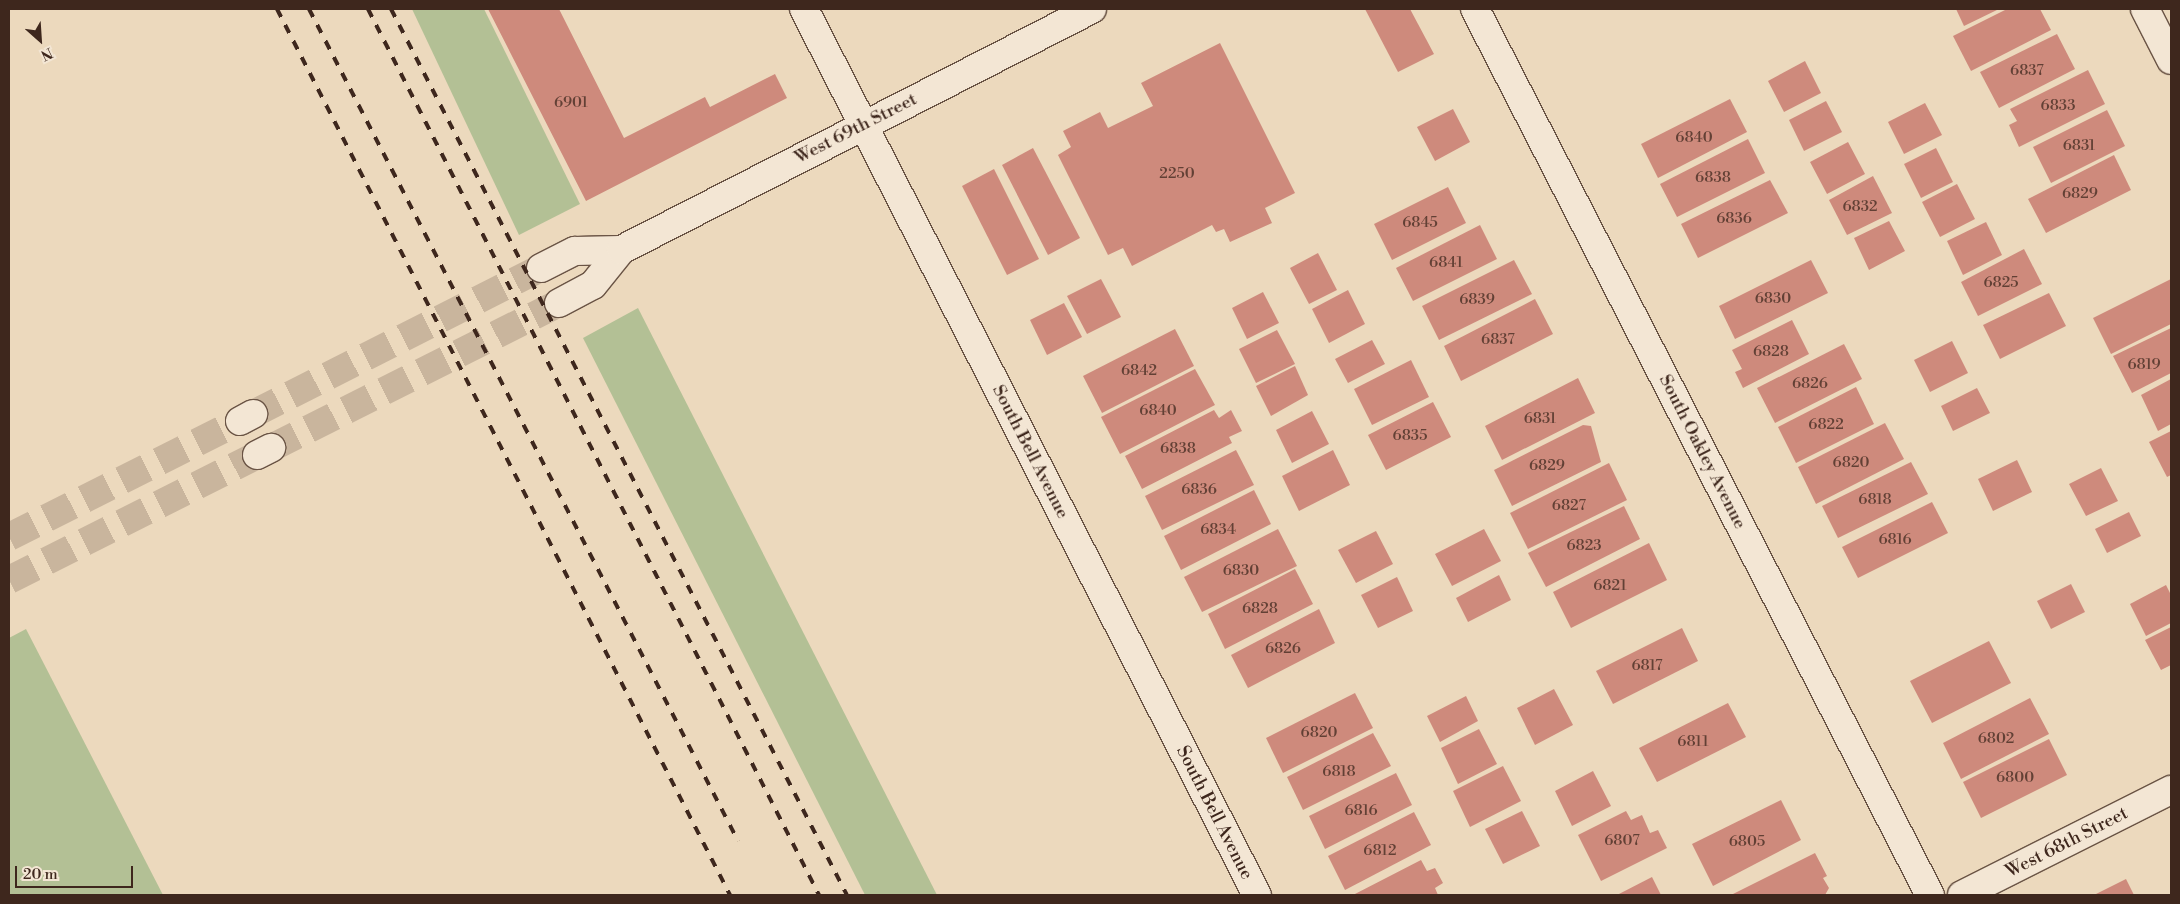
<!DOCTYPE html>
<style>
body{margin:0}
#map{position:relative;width:2180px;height:904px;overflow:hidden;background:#ecd9bd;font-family:"Libre Bodoni",serif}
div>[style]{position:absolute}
.green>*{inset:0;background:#b3c095}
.building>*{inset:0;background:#ce8a7c}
.secondary-tunnel>*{height:28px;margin-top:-14px;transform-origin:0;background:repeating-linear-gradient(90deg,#c9b59d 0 28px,transparent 0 42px)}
.roads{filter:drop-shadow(1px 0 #6a5445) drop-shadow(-1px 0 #6a5445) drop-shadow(0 1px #6a5445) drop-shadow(0 -1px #6a5445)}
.street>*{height:28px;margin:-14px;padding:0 14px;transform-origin:14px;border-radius:14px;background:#f3e6d4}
.secondary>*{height:28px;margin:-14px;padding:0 14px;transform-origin:14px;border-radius:14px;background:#f3e6d4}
.rail>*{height:4px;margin-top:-2px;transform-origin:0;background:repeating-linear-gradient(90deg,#3e271d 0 9px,transparent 0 18px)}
span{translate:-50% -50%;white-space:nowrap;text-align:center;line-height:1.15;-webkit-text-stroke:4px #f3e6d4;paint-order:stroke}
.number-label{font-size:15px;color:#624035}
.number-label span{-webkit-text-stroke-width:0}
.street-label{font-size:18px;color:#3e271d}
.frame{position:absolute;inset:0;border:10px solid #3e271d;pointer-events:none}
.north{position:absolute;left:15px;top:15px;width:50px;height:50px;-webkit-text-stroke:4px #f3e6d4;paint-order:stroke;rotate:154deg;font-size:14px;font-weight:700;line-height:20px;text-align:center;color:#3e271d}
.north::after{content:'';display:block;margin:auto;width:18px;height:22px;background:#3e271d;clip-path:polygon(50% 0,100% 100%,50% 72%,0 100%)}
.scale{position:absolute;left:15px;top:866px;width:118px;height:22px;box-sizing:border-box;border:2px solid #3e271d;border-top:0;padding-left:6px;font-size:15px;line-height:18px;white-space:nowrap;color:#3e271d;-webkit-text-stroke:4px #f3e6d4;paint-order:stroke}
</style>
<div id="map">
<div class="green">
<i style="clip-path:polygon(412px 9px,484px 9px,580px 204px,519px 235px)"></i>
<i style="clip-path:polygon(638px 308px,937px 895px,865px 895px,583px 338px)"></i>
<i style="clip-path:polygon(26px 629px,163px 895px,9px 895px,9px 638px)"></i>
</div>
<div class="building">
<i style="clip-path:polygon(488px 9px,559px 9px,624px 138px,705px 97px,710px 107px,775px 74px,787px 98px,586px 201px)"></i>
<i style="clip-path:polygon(1365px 9px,1410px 9px,1434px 54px,1398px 72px)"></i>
<i style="clip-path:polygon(1956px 9px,1999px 9px,1964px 26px)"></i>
<i style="clip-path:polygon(2007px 9px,2040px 9px,2051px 30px,1971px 71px,1953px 36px)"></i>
<i style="clip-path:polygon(2057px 34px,2075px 69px,1999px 108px,1980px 72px)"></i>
<i style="clip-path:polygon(1220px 43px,1295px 193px,1265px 208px,1272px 223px,1230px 242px,1224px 229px,1216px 232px,1212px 225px,1132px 266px,1123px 248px,1108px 255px,1058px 155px,1071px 147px,1063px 131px,1100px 112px,1108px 128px,1153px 106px,1141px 83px)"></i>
<i style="clip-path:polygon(1805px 61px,1821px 93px,1784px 112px,1768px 81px)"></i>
<i style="clip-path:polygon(2088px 70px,2105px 104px,2019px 147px,2009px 125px,2017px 121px,2010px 109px)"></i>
<i style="clip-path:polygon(1730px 99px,1747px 132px,1658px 178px,1641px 144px)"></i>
<i style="clip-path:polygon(1826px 101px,1842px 132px,1804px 151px,1789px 120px)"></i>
<i style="clip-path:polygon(1925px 103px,1942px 135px,1904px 154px,1888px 122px)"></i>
<i style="clip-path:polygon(1453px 109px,1470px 142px,1435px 161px,1417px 127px)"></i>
<i style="clip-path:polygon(2107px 110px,2125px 146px,2051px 183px,2033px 147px)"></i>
<i style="clip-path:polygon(1748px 139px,1765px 173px,1677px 217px,1660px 184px)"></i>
<i style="clip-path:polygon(1848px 142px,1865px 174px,1827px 194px,1810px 162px)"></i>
<i style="clip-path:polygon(1033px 148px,1080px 238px,1048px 255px,1002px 165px)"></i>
<i style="clip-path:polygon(1936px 148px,1953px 182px,1921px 198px,1904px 164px)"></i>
<i style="clip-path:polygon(2114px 155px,2131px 190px,2046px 233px,2028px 199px)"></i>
<i style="clip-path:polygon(994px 169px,1039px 259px,1007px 275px,962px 186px)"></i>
<i style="clip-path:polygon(1873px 176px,1892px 213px,1847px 235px,1829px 200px)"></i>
<i style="clip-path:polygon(1770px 180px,1788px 213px,1698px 258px,1681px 224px)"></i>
<i style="clip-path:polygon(1957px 184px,1975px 219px,1940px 237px,1922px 202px)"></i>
<i style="clip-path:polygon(1448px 187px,1466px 223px,1392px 260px,1374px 224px)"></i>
<i style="clip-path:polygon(1889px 221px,1905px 251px,1869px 270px,1854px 238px)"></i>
<i style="clip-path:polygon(1986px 222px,2002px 255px,1963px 275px,1947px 241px)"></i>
<i style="clip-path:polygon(1480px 225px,1497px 259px,1413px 301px,1396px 268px)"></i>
<i style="clip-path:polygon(2024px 249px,2042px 284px,1978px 316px,1961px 282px)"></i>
<i style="clip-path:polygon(1318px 253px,1337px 290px,1309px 304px,1290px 268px)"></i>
<i style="clip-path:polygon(1514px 260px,1532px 294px,1439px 340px,1422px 306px)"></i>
<i style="clip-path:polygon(1811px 260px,1828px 293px,1735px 339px,1719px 306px)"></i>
<i style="clip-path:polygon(1101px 279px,1121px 317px,1087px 334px,1067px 296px)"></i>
<i style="clip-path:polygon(2171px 279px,2171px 324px,2111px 354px,2093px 318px)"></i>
<i style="clip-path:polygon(1348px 290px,1365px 324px,1329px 343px,1312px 309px)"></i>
<i style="clip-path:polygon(1263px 292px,1279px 323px,1247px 339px,1232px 308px)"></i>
<i style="clip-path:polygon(2049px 293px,2066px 326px,2000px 359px,1983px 325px)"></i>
<i style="clip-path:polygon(1535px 299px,1553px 334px,1461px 381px,1444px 346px)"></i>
<i style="clip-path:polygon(1064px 303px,1082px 337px,1047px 355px,1030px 320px)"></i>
<i style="clip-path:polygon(1792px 320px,1809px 354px,1743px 388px,1735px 372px,1742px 369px,1732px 350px)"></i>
<i style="clip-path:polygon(2171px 328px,2171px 373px,2132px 393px,2113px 356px)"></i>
<i style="clip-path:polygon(1175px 329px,1194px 366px,1102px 413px,1083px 376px)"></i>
<i style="clip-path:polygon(1277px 330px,1295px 364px,1256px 383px,1239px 349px)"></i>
<i style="clip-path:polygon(1372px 340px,1385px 364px,1348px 383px,1335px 359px)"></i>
<i style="clip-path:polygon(1952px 341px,1968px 373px,1930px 392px,1914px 360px)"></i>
<i style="clip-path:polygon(1844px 344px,1862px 379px,1775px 423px,1757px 388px)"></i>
<i style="clip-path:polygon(1411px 360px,1429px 397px,1372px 425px,1354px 389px)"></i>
<i style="clip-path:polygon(1295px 366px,1308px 395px,1271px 416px,1256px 386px)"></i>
<i style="clip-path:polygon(1195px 369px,1215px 405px,1120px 454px,1101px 417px)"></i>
<i style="clip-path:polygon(1578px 378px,1595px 413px,1502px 460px,1485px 426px)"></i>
<i style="clip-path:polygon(2171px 379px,2171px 424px,2158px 431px,2141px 395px)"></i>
<i style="clip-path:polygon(1856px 387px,1874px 424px,1796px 463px,1778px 427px)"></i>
<i style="clip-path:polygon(1977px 388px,1990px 413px,1953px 431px,1941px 406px)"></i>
<i style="clip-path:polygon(1433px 402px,1451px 437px,1386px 470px,1368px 435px)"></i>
<i style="clip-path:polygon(1214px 410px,1219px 418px,1231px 410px,1242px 431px,1229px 437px,1232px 443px,1142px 489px,1125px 456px)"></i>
<i style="clip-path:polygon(1312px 411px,1329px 444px,1292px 463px,1276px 430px)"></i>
<i style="clip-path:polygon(1885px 423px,1904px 459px,1816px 504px,1798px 467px)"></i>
<i style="clip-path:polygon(1583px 425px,1591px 426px,1601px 462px,1512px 506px,1494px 470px)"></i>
<i style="clip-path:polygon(2171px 431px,2171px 475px,2167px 477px,2149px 442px)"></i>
<i style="clip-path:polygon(1236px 450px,1254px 485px,1162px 530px,1145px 496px)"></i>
<i style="clip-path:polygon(1333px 450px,1350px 485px,1299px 511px,1282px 476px)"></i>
<i style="clip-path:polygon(2017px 460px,2032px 492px,1993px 511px,1978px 479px)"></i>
<i style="clip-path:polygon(1911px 462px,1928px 494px,1838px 538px,1822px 506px)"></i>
<i style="clip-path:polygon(1609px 463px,1627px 500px,1528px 549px,1510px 513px)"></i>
<i style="clip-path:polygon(2101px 468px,2118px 501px,2086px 516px,2069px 484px)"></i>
<i style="clip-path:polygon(1254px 490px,1271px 524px,1181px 570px,1164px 536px)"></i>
<i style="clip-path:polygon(1932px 502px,1948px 533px,1858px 578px,1842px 547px)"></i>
<i style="clip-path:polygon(1624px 506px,1640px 539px,1546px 587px,1528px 553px)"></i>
<i style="clip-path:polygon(2129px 512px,2141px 536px,2107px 553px,2095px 529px)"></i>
<i style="clip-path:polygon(1278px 529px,1297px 566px,1202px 612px,1184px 577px)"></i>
<i style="clip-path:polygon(1484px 529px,1501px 561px,1452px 586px,1435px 554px)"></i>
<i style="clip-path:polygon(1376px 531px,1393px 564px,1356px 583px,1338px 550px)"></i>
<i style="clip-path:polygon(1649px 543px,1667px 580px,1571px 628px,1553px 592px)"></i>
<i style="clip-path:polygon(1295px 569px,1313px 604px,1225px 649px,1208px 614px)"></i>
<i style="clip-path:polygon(1499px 575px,1511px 600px,1468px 622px,1456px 598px)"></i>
<i style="clip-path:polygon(1397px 577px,1413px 611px,1378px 628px,1361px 595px)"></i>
<i style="clip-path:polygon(2071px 584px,2085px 612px,2051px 629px,2037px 601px)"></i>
<i style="clip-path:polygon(2166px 585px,2171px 595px,2171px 623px,2146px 636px,2130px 604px)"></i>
<i style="clip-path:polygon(1319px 609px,1335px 643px,1248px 688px,1231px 655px)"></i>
<i style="clip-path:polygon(2171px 627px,2171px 665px,2161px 670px,2145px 640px)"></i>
<i style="clip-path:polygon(1682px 628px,1698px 661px,1613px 704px,1596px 671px)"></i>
<i style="clip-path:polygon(1989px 641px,2011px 683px,1932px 723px,1910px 681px)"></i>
<i style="clip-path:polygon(1554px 689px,1573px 725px,1535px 745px,1517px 708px)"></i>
<i style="clip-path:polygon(1355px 693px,1373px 728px,1283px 773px,1266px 738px)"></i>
<i style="clip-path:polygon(1466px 696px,1478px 721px,1440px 742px,1427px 716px)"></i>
<i style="clip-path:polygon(2030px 698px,2049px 734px,1961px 779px,1943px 743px)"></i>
<i style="clip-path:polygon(1728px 703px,1746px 737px,1657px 782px,1639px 748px)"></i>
<i style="clip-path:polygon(1479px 729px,1497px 764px,1458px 784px,1441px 748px)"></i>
<i style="clip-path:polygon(1373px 733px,1391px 766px,1303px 810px,1287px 777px)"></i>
<i style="clip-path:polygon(2049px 739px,2067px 775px,1981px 818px,1963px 782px)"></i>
<i style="clip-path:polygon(1503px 766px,1521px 801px,1470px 827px,1453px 791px)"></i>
<i style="clip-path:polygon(1593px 771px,1611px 806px,1572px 826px,1555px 791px)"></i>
<i style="clip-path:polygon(1396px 773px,1412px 805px,1325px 849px,1309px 816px)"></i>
<i style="clip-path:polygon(1781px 800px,1801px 840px,1713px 886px,1692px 844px)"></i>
<i style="clip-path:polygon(1522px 811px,1540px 846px,1503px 864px,1485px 829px)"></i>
<i style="clip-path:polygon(1626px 811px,1631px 820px,1642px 815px,1650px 833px,1658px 830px,1667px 848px,1601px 881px,1578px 835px)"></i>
<i style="clip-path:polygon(1414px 812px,1431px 845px,1345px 890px,1328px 856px)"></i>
<i style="clip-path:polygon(1815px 853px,1827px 876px,1823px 878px,1829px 888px,1825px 895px,1731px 895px)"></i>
<i style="clip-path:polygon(1421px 860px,1427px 871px,1435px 868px,1443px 883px,1435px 888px,1438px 895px,1353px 895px)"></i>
<i style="clip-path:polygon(1652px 877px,1661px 895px,1617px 895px)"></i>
<i style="clip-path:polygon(2126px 879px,2134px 895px,2094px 895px)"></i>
</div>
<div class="secondary-tunnel">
<i style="left:253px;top:414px;width:323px;rotate:-26.9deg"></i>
<i style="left:271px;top:448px;width:322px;rotate:-26.7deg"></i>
<i style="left:9px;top:537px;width:258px;rotate:-26.7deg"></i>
<i style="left:9px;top:580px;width:278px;rotate:-26.7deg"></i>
</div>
<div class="roads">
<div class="street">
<i style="left:804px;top:9px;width:995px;rotate:62.92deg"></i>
<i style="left:1475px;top:9px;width:996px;rotate:62.82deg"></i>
<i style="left:2145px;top:9px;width:57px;rotate:63deg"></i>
<i style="left:1962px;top:895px;width:234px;rotate:-26.7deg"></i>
</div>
<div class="secondary">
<i style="left:541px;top:268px;width:38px;rotate:-27deg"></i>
<i style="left:575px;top:251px;width:46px;rotate:-1.2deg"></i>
<i style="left:559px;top:303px;width:38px;rotate:-28deg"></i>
<i style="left:593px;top:285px;width:45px;rotate:-51.3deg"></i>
<i style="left:621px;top:250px;width:529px;rotate:-27.1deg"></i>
<i style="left:240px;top:421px;width:15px;rotate:-28deg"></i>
<i style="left:257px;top:455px;width:16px;rotate:-27deg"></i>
</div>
</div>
<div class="rail">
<i style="left:277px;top:9px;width:995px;rotate:62.92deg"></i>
<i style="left:309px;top:9px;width:936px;rotate:62.72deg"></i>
<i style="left:368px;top:9px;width:994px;rotate:63.02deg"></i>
<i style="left:391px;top:9px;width:996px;rotate:62.77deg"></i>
</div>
<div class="number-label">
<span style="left:2027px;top:71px">6837</span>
<span style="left:571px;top:103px">6901</span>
<span style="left:2058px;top:106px">6833</span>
<span style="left:1694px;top:138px">6840</span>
<span style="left:2079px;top:146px">6831</span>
<span style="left:1177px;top:174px">2250</span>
<span style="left:1713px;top:178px">6838</span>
<span style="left:2080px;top:194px">6829</span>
<span style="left:1860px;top:207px">6832</span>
<span style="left:1734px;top:219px">6836</span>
<span style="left:1420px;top:223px">6845</span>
<span style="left:1446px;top:263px">6841</span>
<span style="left:2001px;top:283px">6825</span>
<span style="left:1773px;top:299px">6830</span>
<span style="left:1477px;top:300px">6839</span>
<span style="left:1498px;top:340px">6837</span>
<span style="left:1771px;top:352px">6828</span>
<span style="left:2144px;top:365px">6819</span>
<span style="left:1139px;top:371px">6842</span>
<span style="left:1810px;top:384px">6826</span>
<span style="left:1158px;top:411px">6840</span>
<span style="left:1540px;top:419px">6831</span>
<span style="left:1826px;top:425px">6822</span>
<span style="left:1410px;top:436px">6835</span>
<span style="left:1178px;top:449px">6838</span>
<span style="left:1851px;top:463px">6820</span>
<span style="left:1547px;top:466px">6829</span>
<span style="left:1199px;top:490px">6836</span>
<span style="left:1875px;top:500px">6818</span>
<span style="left:1569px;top:506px">6827</span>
<span style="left:1218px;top:530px">6834</span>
<span style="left:1895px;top:540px">6816</span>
<span style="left:1584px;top:546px">6823</span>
<span style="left:1241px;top:571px">6830</span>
<span style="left:1610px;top:586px">6821</span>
<span style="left:1260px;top:609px">6828</span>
<span style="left:1283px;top:649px">6826</span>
<span style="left:1647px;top:666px">6817</span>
<span style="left:1319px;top:733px">6820</span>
<span style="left:1996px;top:739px">6802</span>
<span style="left:1693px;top:742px">6811</span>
<span style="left:1339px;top:772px">6818</span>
<span style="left:2015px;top:778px">6800</span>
<span style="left:1361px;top:811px">6816</span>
<span style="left:1622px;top:841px">6807</span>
<span style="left:1747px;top:842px">6805</span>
<span style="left:1380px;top:851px">6812</span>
</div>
<div class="street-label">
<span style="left:856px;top:129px;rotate:-27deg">West 69th Street</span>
<span style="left:1030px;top:452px;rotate:63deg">South Bell Avenue</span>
<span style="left:1702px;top:452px;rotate:63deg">South Oakley Avenue</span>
<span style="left:1214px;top:813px;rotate:63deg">South Bell Avenue</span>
<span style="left:2067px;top:843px;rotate:-27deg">West 68th Street</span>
</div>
<div class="frame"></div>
<div class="north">N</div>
<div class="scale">20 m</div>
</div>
